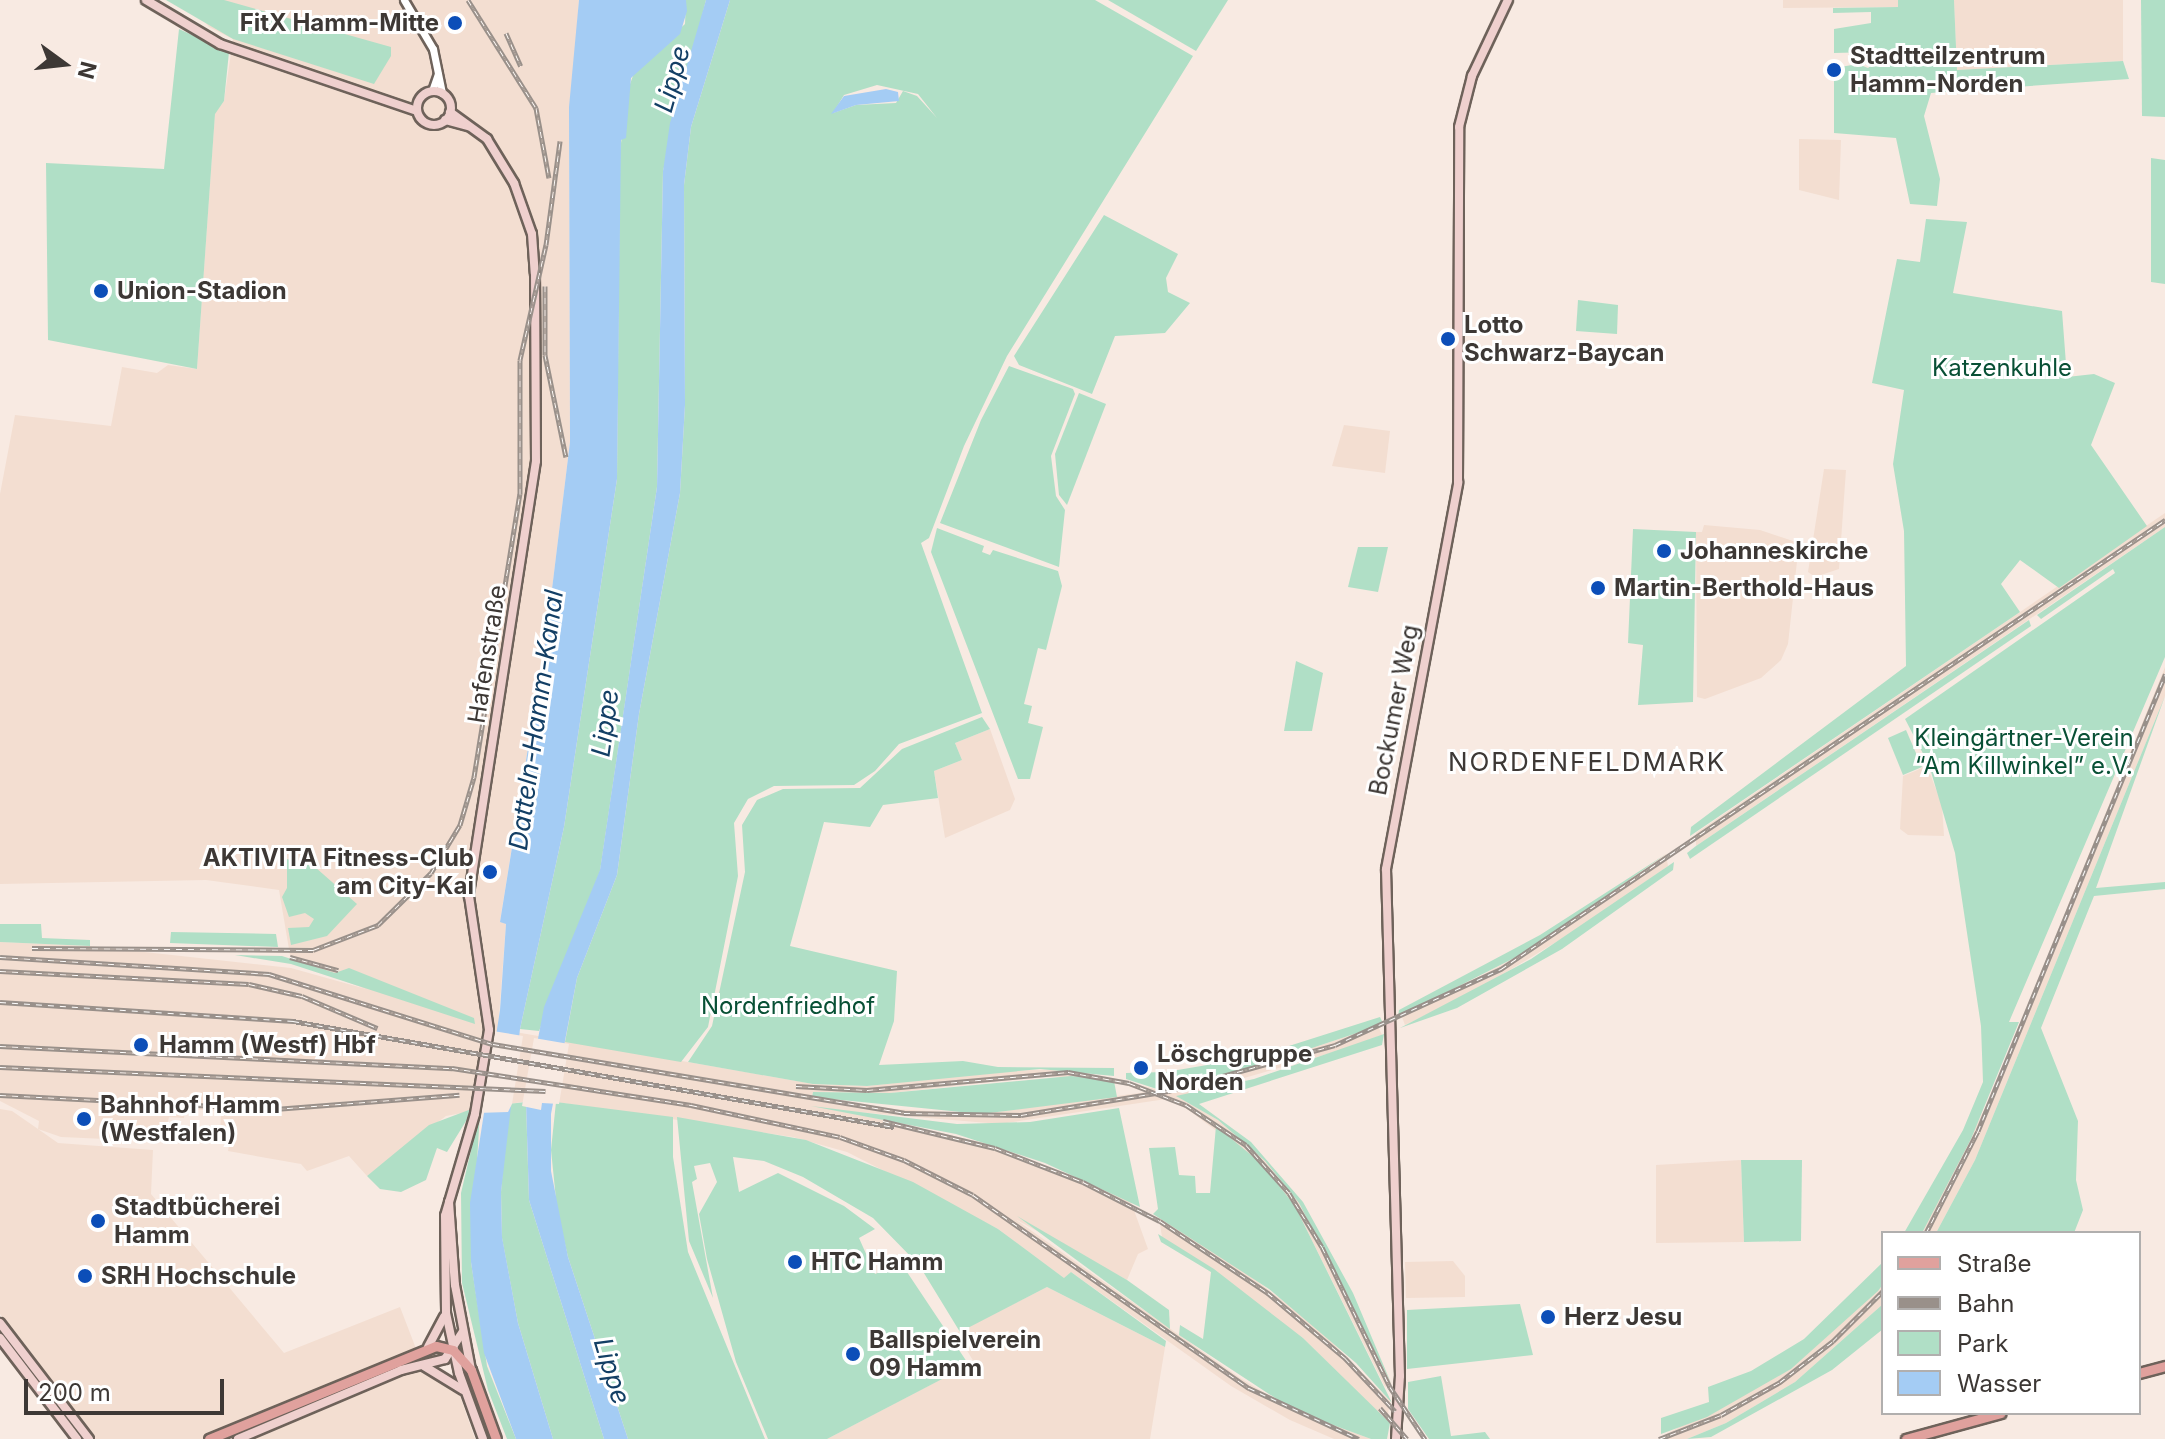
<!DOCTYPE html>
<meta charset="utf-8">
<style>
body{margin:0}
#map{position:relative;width:2165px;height:1439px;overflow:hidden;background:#f8eae2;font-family:Inter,sans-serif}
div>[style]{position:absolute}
.built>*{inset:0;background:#f3ded1}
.green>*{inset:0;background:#b0dfc6}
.water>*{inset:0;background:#a4ccf4}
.pier>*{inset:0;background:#f8eae2}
.roads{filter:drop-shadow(2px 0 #6e625a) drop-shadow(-2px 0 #6e625a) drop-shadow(0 2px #6e625a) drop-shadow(0 -2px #6e625a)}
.tertiary>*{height:7px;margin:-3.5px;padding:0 3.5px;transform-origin:3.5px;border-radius:3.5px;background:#fff}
.secondary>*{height:8px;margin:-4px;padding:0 4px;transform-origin:4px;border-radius:4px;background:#efd0ce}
.secondary>.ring{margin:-4px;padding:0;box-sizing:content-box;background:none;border:8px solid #efd0ce;border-radius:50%}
.primary>*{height:9px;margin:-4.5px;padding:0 4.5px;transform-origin:4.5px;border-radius:4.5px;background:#e0a19d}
.rail>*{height:5px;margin-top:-2.5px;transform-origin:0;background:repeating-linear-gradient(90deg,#fff 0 6px,#99908a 0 12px);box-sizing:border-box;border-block:2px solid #99908a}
.dots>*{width:22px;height:22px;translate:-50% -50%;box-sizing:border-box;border:4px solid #fff;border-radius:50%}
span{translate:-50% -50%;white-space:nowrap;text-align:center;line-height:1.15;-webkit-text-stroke:6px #fff;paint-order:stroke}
.poi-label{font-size:24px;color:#3d3835;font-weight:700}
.right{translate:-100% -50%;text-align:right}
.left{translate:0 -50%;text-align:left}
.park-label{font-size:24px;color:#085035}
.street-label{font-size:24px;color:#3d3835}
.water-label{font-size:26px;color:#133f65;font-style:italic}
.neighbourhood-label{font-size:26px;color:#3d3835;letter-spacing:2px}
.legend{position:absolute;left:1881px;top:1231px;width:260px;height:184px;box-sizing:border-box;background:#fff;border:2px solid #b1afae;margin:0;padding:10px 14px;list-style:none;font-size:24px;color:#3d3835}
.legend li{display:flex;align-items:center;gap:16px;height:40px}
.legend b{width:40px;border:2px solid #b1afae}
.north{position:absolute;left:24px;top:24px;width:80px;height:80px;-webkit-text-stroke:6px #fff;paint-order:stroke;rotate:105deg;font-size:22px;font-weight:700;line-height:32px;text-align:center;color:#3d3835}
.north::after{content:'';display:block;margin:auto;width:28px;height:36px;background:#3d3835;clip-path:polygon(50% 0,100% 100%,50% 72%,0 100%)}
.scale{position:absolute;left:24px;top:1379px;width:200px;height:36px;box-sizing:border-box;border:4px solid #3d3835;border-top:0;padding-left:10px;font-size:24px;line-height:28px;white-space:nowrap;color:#3d3835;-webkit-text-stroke:6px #fff;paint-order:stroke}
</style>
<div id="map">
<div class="built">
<i style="clip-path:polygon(evenodd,186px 0,579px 0,569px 150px,570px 442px,547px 630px,500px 921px,506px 924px,498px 1029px,814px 1084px,867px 1086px,999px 1071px,1067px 1069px,1160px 1090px,1249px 1069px,1378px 1026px,1382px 1035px,1345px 1049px,1178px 1097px,1218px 1120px,1265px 1161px,1299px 1203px,1391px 1383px,1385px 1387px,1295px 1206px,1261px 1164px,1187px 1109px,1166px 1099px,1000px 1124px,845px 1111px,997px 1146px,1131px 1202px,1148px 1249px,1138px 1254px,1127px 1280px,1015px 1219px,1240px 1378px,1295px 1411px,1371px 1439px,1334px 1439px,1290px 1420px,1231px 1386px,1071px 1272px,1065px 1279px,998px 1229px,847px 1152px,793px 1137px,556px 1102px,521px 1102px,446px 1116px,367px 1176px,349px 1156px,307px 1171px,301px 1164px,228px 1151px,230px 1140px,220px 1139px,221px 1111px,185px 1109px,184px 1118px,169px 1117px,164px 1138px,151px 1141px,61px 1137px,38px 1129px,58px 1143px,153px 1150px,151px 1194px,284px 1353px,400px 1307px,425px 1372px,458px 1390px,475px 1439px,95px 1439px,0 1314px,0 1109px,12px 1111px,38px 1129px,39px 1121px,0 1101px,0 942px,90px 946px,291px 968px,366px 989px,291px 961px,279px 890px,206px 880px,0 884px,0 494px,15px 415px,111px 426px,122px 367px,157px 373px,168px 365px,197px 369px,215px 113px,224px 101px,233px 39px,209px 27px,186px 0,1045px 1076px,1112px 1081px,1147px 1092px,981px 1114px,893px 1109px,812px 1096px,813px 1092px,890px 1093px,1045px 1076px)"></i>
<i style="clip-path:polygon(1783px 0,1898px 0,1898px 7px,1783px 8px)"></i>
<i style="clip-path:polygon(1954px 0,2123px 0,2123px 61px,1957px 70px)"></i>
<i style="clip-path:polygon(1799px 139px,1841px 140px,1839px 200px,1799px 190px)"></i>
<i style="clip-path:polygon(1344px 425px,1390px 431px,1385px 473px,1332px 466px)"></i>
<i style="clip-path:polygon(1824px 469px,1846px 470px,1839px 569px,1815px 577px,1808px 572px)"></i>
<i style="clip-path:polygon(2165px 513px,2165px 527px,1696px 846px,1696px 833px)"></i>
<i style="clip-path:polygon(1704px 525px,1760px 530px,1799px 543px,1788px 644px,1781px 660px,1761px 678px,1705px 699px,1697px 697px,1696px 532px,1702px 532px)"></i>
<i style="clip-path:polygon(2165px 667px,2165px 696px,1975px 1160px,1936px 1233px,1922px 1233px,1989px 1100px)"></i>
<i style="clip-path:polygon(990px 729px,1015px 799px,1010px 810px,945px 838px,934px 771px,962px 760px,955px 743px)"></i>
<i style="clip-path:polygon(1927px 766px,1942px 805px,1944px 836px,1908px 835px,1900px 829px,1903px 776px)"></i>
<i style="clip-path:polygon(1666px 854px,1668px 866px,1586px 924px,1475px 991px,1405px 1025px,1402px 1017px,1526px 952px)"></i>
<i style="clip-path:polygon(1741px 1160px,1744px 1242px,1656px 1243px,1656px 1165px)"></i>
<i style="clip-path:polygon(1159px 1218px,1222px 1255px,1314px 1324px,1390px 1401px,1387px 1421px,1303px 1338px,1162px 1237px)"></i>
<i style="clip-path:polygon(1453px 1261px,1465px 1276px,1465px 1297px,1406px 1298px,1405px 1262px)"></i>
<i style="clip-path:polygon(1883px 1284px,1883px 1304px,1795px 1382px,1726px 1423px,1687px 1439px,1668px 1439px,1666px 1434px,1791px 1369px)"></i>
<i style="clip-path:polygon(1047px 1287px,1165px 1347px,1150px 1439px,827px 1439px,974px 1362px,956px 1333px)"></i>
</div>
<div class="green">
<i style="clip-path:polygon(166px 0,224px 0,391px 47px,391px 56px,374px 84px,233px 39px)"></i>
<i style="clip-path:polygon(686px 0,706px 0,663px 171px,657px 487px,600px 871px,539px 1031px,520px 1029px,564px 827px,617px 479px,620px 150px,629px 87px,635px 70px,685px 24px)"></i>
<i style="clip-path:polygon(evenodd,730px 0,1095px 0,1193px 56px,1007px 356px,964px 446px,929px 538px,921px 543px,982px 713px,899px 744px,875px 771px,854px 785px,774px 786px,748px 799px,734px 823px,738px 876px,708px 1027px,681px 1062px,565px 1042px,577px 978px,617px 875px,639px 714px,680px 493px,685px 405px,684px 185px,691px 127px,730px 0,877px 85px,918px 94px,937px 118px,917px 96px,903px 91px,896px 103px,856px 105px,833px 113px,844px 95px,877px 85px)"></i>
<i style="clip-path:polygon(1108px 0,1228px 0,1196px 51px)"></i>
<i style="clip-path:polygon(1898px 0,1954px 0,1957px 70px,2123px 61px,2129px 79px,1931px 93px,1924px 116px,1940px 179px,1937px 206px,1910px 204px,1896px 138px,1834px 133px,1834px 68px,1858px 64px,1868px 68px,1874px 63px,1873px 52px,1834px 53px,1834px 29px,1871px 23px,1871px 12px,1833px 13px,1833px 8px,1898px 7px)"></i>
<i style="clip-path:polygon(2141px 0,2165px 0,2165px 117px,2142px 116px)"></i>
<i style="clip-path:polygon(179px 29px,229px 52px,224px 101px,215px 114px,197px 369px,48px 340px,46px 163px,164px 169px)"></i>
<i style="clip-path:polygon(2151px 158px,2165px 160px,2165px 284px,2151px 282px)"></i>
<i style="clip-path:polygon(1104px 215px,1178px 254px,1166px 278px,1168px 292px,1190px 303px,1165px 333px,1115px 336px,1092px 394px,1019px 365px,1014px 356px)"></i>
<i style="clip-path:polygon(1926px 219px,1967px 222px,1953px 293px,2062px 311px,2067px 377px,2094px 374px,2115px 383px,2091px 445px,2147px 526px,2059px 588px,2020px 560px,2001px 584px,2020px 612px,1690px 836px,1691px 827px,1906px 666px,1904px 531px,1893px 464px,1904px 390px,1872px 383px,1897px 259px,1920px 262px)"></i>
<i style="clip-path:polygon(1578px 300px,1618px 305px,1617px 334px,1576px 331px)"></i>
<i style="clip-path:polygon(1009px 366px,1073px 389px,1075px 394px,1051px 456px,1056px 496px,1065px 510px,1059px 567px,940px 523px,981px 420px)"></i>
<i style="clip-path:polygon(1079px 393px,1106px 404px,1067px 505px,1059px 495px,1055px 454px)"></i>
<i style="clip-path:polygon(2165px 527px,2165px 657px,2009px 1022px,2019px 1022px,1971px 1139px,1922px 1233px,1904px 1233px,1963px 1130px,1983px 1082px,1981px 1026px,1955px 853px,1929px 765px,1905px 719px,2115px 573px,2113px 569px,2041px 619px,2037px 615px)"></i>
<i style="clip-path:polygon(937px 528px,984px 546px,982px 552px,990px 555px,993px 550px,1058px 571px,1062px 586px,1046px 650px,1038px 648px,1024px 704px,1032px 706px,1028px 723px,1043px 727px,1030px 779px,1018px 779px,931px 552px)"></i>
<i style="clip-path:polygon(1633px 529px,1696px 532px,1693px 702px,1638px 705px,1643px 645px,1628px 643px)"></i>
<i style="clip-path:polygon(1358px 547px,1388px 547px,1378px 592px,1348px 587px)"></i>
<i style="clip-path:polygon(2029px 620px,2031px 626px,1690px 859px,1687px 853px,1696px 846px)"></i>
<i style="clip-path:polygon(1296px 661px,1323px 673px,1312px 731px,1284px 731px)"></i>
<i style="clip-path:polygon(2165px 696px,2096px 888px,2165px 882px,2165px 889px,2094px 896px,2041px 1028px,2078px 1121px,2076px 1180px,2083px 1210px,2074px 1233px,1936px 1233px,1975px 1160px)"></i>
<i style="clip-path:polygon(982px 717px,990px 729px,955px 743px,962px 760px,934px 771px,938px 798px,883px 805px,870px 827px,824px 822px,790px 946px,897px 971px,894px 1021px,879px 1065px,963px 1061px,998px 1067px,1114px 1068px,1114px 1076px,1040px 1069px,867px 1086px,813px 1084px,688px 1062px,712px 1026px,745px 872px,742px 825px,757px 800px,783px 789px,860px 788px,902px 749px)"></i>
<i style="clip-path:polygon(1906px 730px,1922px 767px,1903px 775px,1888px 738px)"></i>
<i style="clip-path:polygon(1666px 854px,1526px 952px,1398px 1017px,1399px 1010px,1540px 935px)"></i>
<i style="clip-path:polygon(287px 859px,315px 867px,357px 904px,327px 936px,291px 945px,288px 928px,309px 927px,314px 919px,305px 913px,289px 917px,282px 897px,287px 888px)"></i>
<i style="clip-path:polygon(1674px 862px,1673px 870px,1562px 949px,1457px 1008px,1400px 1028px,1531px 959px)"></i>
<i style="clip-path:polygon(0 924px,41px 924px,42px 938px,90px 940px,90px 946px,0 942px)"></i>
<i style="clip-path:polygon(171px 932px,276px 934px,278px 947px,170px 943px)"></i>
<i style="clip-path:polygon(235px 955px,282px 956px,335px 973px,349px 968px,474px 1018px,475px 1024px,291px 964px)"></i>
<i style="clip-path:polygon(1380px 1017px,1383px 1023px,1378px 1026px,1249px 1069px,1160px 1090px,1126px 1079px,1126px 1073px,1166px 1072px,1254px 1057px)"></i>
<i style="clip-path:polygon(1384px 1034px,1382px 1045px,1199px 1104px,1251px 1142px,1303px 1202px,1353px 1293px,1391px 1383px,1299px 1203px,1265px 1161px,1218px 1120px,1176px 1096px,1254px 1079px)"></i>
<i style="clip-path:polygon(1071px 1076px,1114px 1081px,1117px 1097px,981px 1114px,812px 1097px,813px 1092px,890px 1093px)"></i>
<i style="clip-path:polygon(526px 1102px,529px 1200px,604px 1439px,553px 1439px,518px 1323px,502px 1238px,501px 1192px,508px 1104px)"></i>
<i style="clip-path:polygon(556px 1102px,673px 1117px,673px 1157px,688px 1252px,765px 1439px,628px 1439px,568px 1257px,557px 1209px,551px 1150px)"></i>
<i style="clip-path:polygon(811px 1106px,957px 1124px,1030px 1122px,1119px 1108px,1140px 1207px,1045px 1163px,956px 1134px)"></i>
<i style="clip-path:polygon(474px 1108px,447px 1152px,437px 1148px,426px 1180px,401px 1192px,380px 1189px,367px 1176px,429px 1125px)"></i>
<i style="clip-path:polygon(480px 1112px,471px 1262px,487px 1366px,516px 1439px,507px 1439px,488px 1390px,462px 1283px,461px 1193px)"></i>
<i style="clip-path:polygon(677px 1117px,806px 1140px,913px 1182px,998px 1229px,1064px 1278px,1071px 1272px,1166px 1341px,1165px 1347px,1047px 1287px,960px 1332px,919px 1265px,873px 1218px,803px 1177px,764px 1161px,733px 1157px,739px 1192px,778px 1173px,844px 1206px,875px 1229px,859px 1238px,875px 1274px,901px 1263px,969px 1365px,827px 1439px,768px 1439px,736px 1362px,707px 1259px,699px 1214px,717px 1182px,710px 1163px,694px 1166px,697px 1179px,692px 1182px,713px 1298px,689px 1241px)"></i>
<i style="clip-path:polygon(1216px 1126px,1262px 1164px,1295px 1206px,1392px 1403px,1356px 1363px,1269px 1289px,1153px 1214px,1158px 1209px,1149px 1148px,1175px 1147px,1179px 1175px,1195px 1176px,1196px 1193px,1210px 1193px)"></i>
<i style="clip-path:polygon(1741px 1160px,1802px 1160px,1801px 1241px,1744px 1242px)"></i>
<i style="clip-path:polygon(1017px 1216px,1127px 1280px,1169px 1310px,1170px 1329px)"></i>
<i style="clip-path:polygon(1158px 1234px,1214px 1269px,1303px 1338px,1390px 1423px,1387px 1439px,1371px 1439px,1295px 1411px,1179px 1335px,1180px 1325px,1203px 1339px,1211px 1272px,1161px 1242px)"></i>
<i style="clip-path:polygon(1883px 1262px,1883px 1284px,1878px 1291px,1791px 1369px,1707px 1417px,1661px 1434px,1661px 1418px,1709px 1402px,1708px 1387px,1751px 1371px,1804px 1339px)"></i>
<i style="clip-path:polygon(1520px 1304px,1533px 1355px,1407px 1369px,1407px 1310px)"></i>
<i style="clip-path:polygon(1883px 1304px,1883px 1329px,1832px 1370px,1711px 1437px,1687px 1439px,1726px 1423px,1795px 1382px)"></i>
<i style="clip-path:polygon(1441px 1376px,1451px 1436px,1485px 1432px,1490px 1439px,1429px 1439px,1408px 1409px,1408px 1382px)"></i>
</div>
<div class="water">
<i style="clip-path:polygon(579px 0,686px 0,687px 11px,680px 34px,631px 78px,626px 138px,621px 140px,617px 479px,564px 827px,520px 1029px,501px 1192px,502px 1237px,518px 1323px,553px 1439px,516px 1439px,484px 1353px,471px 1262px,470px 1203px,500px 1010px,506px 924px,500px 922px,547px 630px,570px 442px,569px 107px)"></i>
<i style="clip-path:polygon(706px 0,730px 0,691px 127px,684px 185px,685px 405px,680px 493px,639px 714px,617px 875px,577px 978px,551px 1114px,551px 1171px,568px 1257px,628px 1439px,604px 1439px,529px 1200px,526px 1102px,544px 1007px,600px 870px,657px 487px,663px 171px,670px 123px)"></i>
<i style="clip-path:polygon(886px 89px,898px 92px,899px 101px,856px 105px,831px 114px,844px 96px)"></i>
</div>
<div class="pier">
<i style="clip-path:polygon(493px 1031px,523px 1036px,512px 1104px,508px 1112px,477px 1113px)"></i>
<i style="clip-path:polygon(534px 1038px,569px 1044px,559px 1104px,542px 1103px,541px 1110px,522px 1106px)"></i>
</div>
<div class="roads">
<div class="tertiary">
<i style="left:404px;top:0;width:57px;rotate:59.4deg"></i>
<i style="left:433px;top:49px;width:45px;rotate:78.4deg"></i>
<i style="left:432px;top:91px;width:18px;rotate:-71deg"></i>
</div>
<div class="secondary">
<i style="left:146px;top:0;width:86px;rotate:30.7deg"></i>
<i style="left:220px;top:44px;width:208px;rotate:18.8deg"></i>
<i class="ring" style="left:417px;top:91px;width:26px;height:26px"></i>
<i style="left:450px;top:112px;width:46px;rotate:36.1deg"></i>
<i style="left:487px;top:139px;width:52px;rotate:58.5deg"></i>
<i style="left:514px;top:183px;width:54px;rotate:70.6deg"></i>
<i style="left:532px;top:234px;width:39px;rotate:86deg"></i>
<i style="left:535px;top:273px;width:188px;rotate:89.7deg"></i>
<i style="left:536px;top:461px;width:440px;rotate:98.8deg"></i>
<i style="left:469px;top:896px;width:135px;rotate:81.5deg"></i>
<i style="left:489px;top:1030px;width:85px;rotate:99.5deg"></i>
<i style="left:475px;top:1114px;width:106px;rotate:106.4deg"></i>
<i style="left:445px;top:1216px;width:97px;rotate:89.4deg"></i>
<i style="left:446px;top:1313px;width:61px;rotate:77.8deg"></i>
<i style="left:459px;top:1373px;width:70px;rotate:70deg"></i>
<i style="left:445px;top:120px;width:24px;rotate:15deg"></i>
<i style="left:449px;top:1202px;width:83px;rotate:85.9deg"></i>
<i style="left:455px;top:1285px;width:86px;rotate:79.3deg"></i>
<i style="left:0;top:1323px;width:146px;rotate:52.5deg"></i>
<i style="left:0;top:1338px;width:127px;rotate:52.7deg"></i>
<i style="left:428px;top:1347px;width:34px;rotate:-62deg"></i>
<i style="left:424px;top:1366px;width:46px;rotate:31.6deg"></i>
<i style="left:238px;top:1439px;width:177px;rotate:-22.9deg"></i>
<i style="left:401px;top:1370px;width:45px;rotate:-14deg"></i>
<i style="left:445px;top:1359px;width:33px;rotate:-57deg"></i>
<i style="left:1396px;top:1439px;width:63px;rotate:-86.4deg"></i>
<i style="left:1400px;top:1376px;width:507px;rotate:-91.58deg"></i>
<i style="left:1386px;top:869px;width:393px;rotate:-79.4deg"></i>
<i style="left:1458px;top:483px;width:356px;rotate:-89.8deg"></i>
<i style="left:1459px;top:127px;width:53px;rotate:-75.7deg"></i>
<i style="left:1472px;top:76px;width:84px;rotate:-64.7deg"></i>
</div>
<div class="primary">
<i style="left:2139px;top:1373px;width:27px;rotate:-15deg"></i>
<i style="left:209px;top:1439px;width:245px;rotate:-22.3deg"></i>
<i style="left:436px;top:1346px;width:17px;rotate:13deg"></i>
<i style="left:453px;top:1350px;width:27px;rotate:48deg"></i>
<i style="left:471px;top:1370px;width:73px;rotate:70.1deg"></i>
<i style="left:1906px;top:1439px;width:98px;rotate:-15.3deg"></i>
</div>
</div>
<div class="rail">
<i style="left:468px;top:0;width:128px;rotate:57.8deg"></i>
<i style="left:536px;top:108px;width:71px;rotate:79.5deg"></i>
<i style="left:506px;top:33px;width:36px;rotate:66deg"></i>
<i style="left:545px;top:286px;width:69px;rotate:90deg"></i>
<i style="left:545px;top:355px;width:104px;rotate:78.4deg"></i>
<i style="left:32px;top:948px;width:281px;rotate:0.4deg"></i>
<i style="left:313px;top:950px;width:70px;rotate:-21deg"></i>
<i style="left:378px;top:925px;width:74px;rotate:-44.5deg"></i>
<i style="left:431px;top:873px;width:56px;rotate:-58.9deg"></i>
<i style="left:460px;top:825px;width:50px;rotate:-73.7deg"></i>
<i style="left:474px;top:777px;width:287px;rotate:-80.8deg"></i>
<i style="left:520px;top:494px;width:134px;rotate:-90deg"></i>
<i style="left:520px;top:360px;width:118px;rotate:-77.3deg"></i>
<i style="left:546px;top:245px;width:105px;rotate:-82.3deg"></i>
<i style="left:0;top:957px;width:270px;rotate:3.6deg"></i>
<i style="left:269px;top:974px;width:235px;rotate:17.4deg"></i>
<i style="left:493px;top:1044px;width:417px;rotate:9.5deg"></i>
<i style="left:904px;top:1113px;width:117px;rotate:1deg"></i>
<i style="left:1021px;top:1115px;width:149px;rotate:-9.3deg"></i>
<i style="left:1168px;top:1091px;width:173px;rotate:-15.4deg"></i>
<i style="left:1335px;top:1045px;width:183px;rotate:-24.6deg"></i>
<i style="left:1501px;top:969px;width:802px;rotate:-34.07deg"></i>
<i style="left:290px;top:957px;width:50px;rotate:15.2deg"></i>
<i style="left:0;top:971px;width:249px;rotate:3deg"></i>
<i style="left:249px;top:984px;width:54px;rotate:12.8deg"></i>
<i style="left:302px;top:996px;width:82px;rotate:23.1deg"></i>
<i style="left:0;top:1002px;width:294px;rotate:3.7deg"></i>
<i style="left:293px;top:1021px;width:610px;rotate:10deg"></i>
<i style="left:0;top:1046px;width:453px;rotate:2.8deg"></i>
<i style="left:452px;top:1068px;width:242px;rotate:8.8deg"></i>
<i style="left:691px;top:1105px;width:152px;rotate:12.1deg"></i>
<i style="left:840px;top:1137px;width:68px;rotate:19.8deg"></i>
<i style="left:904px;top:1160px;width:77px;rotate:26.9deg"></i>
<i style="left:973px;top:1195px;width:337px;rotate:35deg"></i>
<i style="left:1249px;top:1388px;width:121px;rotate:24.9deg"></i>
<i style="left:0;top:1067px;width:546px;rotate:2.52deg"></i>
<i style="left:796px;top:1086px;width:71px;rotate:3.2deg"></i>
<i style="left:867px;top:1090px;width:202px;rotate:-5.1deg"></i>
<i style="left:1068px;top:1072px;width:62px;rotate:10.2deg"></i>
<i style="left:1129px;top:1083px;width:61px;rotate:21.1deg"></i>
<i style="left:1186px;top:1105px;width:72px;rotate:33.7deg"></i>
<i style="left:1246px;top:1145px;width:64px;rotate:48.1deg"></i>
<i style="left:1289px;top:1193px;width:63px;rotate:58.6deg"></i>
<i style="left:1322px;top:1247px;width:156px;rotate:64.1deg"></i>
<i style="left:1390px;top:1387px;width:63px;rotate:56.1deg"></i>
<i style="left:0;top:1095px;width:275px;rotate:2.9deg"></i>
<i style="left:275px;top:1109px;width:185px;rotate:-4.4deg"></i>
<i style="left:883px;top:1121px;width:115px;rotate:13.6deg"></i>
<i style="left:995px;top:1148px;width:94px;rotate:21.1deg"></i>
<i style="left:1083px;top:1182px;width:86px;rotate:26.9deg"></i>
<i style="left:1160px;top:1221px;width:130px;rotate:33.7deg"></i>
<i style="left:1268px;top:1293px;width:101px;rotate:40.2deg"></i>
<i style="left:1345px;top:1358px;width:73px;rotate:46.7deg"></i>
<i style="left:1926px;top:1233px;width:114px;rotate:-63deg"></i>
<i style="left:1978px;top:1131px;width:494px;rotate:-67.7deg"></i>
<i style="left:1380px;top:1408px;width:41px;rotate:48.9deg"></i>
<i style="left:1659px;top:1439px;width:66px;rotate:-21.2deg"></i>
<i style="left:1721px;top:1415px;width:68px;rotate:-29.2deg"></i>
<i style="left:1780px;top:1382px;width:67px;rotate:-37.7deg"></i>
<i style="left:1833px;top:1341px;width:71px;rotate:-45deg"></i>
</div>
<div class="dots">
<i style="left:455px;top:23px;background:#0c4eb8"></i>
<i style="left:1834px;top:70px;background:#0c4eb8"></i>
<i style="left:101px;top:291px;background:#0c4eb8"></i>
<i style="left:1448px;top:339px;background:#0c4eb8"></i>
<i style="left:1664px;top:551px;background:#0c4eb8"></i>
<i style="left:1598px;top:588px;background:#0c4eb8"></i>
<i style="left:490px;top:872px;background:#0c4eb8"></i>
<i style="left:141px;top:1045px;background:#0c4eb8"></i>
<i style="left:1141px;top:1068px;background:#0c4eb8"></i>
<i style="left:84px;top:1119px;background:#0c4eb8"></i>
<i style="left:98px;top:1221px;background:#0c4eb8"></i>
<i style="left:795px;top:1262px;background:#0c4eb8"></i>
<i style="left:85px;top:1276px;background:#0c4eb8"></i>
<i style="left:1548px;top:1317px;background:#0c4eb8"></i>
<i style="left:853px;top:1354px;background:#0c4eb8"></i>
</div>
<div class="poi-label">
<span class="right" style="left:439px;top:23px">FitX Hamm-Mitte</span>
<span class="left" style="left:1850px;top:70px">Stadtteilzentrum<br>Hamm-Norden</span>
<span class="left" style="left:117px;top:291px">Union-Stadion</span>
<span class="left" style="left:1464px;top:339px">Lotto<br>Schwarz-Baycan</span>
<span class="left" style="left:1680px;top:551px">Johanneskirche</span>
<span class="left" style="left:1614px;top:588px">Martin-Berthold-Haus</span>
<span class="right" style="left:474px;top:872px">AKTIVITA Fitness-Club<br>am City-Kai</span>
<span class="left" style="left:159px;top:1045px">Hamm (Westf) Hbf</span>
<span class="left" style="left:1157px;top:1068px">Löschgruppe<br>Norden</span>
<span class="left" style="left:100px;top:1119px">Bahnhof Hamm<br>(Westfalen)</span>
<span class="left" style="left:114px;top:1221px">Stadtbücherei<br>Hamm</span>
<span class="left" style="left:811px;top:1262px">HTC Hamm</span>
<span class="left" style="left:101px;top:1276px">SRH Hochschule</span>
<span class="left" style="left:1564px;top:1317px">Herz Jesu</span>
<span class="left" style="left:869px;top:1354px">Ballspielverein<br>09 Hamm</span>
</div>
<div class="park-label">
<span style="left:2002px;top:368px">Katzenkuhle</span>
<span style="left:2024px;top:752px">Kleingärtner-Verein<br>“Am Killwinkel” e.V.</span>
<span style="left:788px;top:1006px">Nordenfriedhof</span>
</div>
<div class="street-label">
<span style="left:487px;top:654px;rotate:-81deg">Hafenstraße</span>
<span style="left:1394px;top:710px;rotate:-79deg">Bockumer Weg</span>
</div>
<div class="water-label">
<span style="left:672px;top:79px;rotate:-74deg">Lippe</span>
<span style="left:536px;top:720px;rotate:-82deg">Datteln-Hamm-Kanal</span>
<span style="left:605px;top:723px;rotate:-82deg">Lippe</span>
<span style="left:612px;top:1371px;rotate:73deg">Lippe</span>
</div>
<div class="neighbourhood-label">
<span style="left:1587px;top:762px">NORDENFELDMARK</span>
</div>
<ul class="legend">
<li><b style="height:10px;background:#e0a19d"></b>Straße</li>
<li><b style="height:10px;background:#99908a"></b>Bahn</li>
<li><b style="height:22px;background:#b0dfc6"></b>Park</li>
<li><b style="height:22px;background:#a4ccf4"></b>Wasser</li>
</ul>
<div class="north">N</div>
<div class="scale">200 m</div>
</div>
